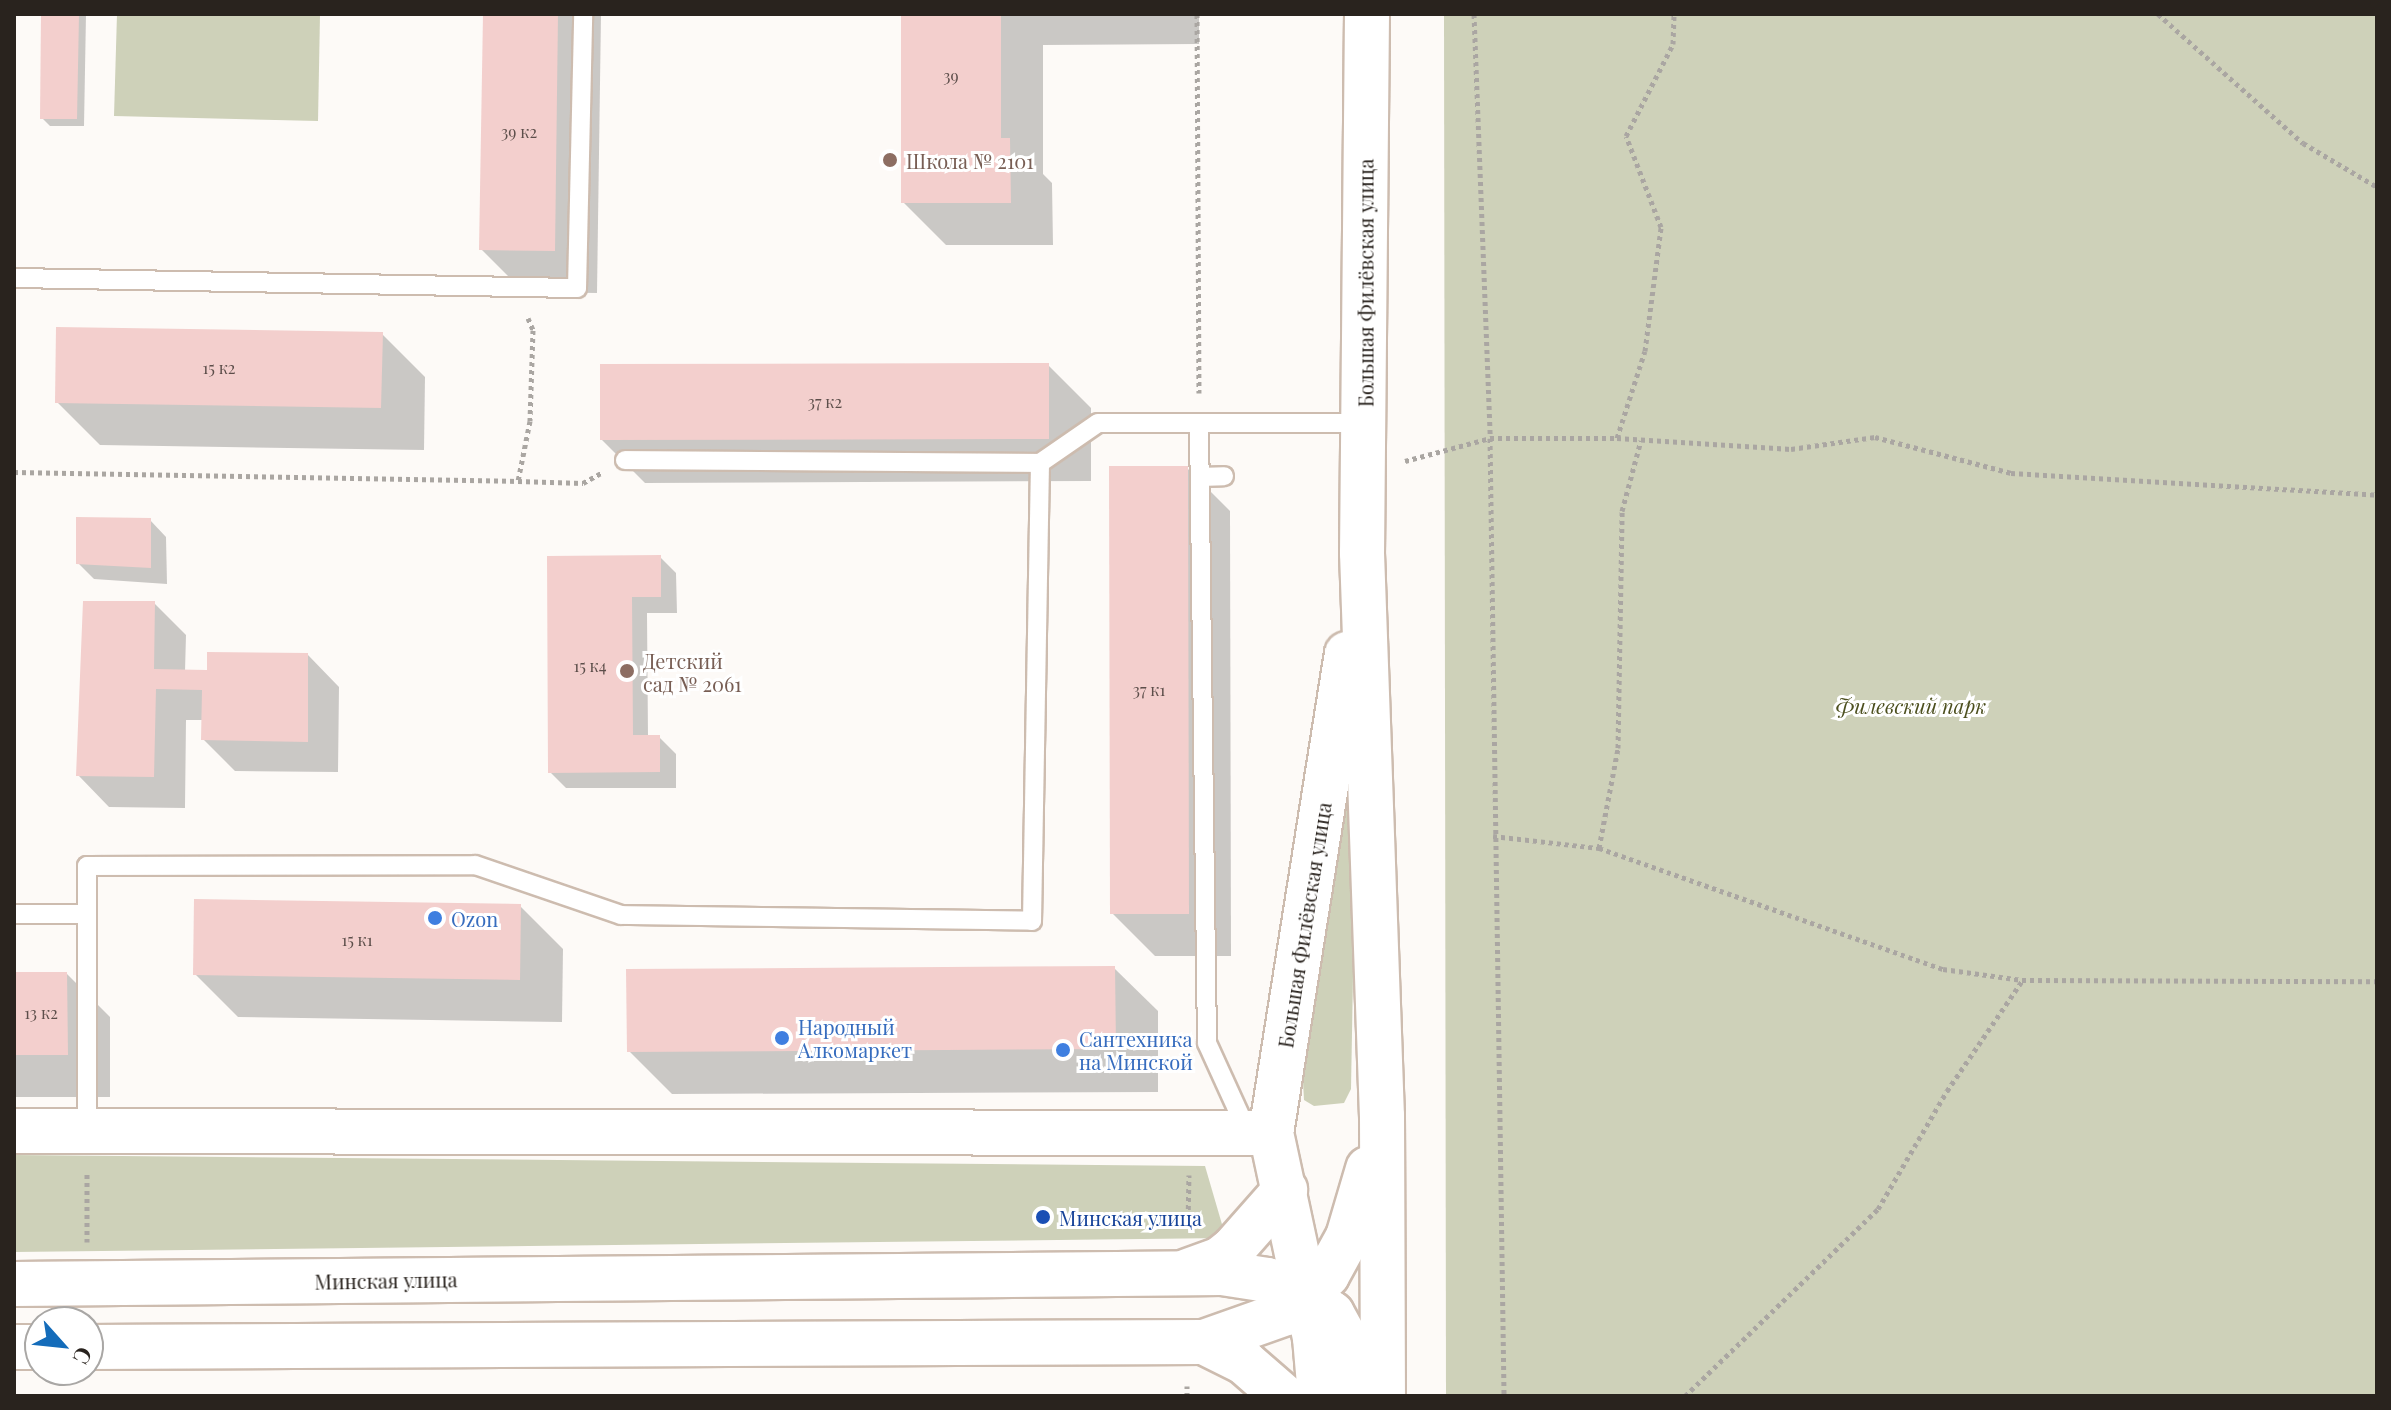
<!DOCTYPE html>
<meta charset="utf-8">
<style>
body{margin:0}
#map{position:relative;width:2391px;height:1410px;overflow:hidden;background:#fdfaf7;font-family:"Playfair Display",serif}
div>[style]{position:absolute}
.green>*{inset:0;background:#ced1b9}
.shadow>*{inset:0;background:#0003}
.building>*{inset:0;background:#f3cfcd}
.path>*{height:5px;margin-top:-2.5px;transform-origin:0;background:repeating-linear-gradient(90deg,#aaa6a2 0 4px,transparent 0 8px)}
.roads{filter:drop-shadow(2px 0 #cdbcaf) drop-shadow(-2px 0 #cdbcaf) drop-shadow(0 2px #cdbcaf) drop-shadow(0 -2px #cdbcaf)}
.service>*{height:18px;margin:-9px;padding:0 9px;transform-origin:9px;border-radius:9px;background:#fff}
.tertiary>*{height:44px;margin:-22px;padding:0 22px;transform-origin:22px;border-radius:22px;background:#fff}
.secondary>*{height:44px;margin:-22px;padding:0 22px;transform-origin:22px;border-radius:22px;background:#fff}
.dots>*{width:22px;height:22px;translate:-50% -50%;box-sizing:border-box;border:4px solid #fff;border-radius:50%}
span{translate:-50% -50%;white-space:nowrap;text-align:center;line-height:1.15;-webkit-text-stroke:6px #fff;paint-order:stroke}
.number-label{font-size:16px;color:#5c4e4a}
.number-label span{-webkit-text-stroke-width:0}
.education-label{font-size:20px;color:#785e54}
.left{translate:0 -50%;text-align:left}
.street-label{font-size:20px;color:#29231e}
.park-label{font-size:20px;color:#4c4f1e;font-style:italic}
.shop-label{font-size:20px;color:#366cbe}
.transit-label{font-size:20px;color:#164399}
.frame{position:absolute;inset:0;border:16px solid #29231e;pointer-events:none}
.north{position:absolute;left:24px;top:1306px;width:80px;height:80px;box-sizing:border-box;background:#fff;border:2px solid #a9a7a5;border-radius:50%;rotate:117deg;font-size:22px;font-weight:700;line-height:32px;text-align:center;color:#29231e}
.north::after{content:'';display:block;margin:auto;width:28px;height:36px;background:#146cba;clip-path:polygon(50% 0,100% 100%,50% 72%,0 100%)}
</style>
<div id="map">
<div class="green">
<i style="clip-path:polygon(117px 14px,320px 15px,318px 121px,114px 116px)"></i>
<i style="clip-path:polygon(1444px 14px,2377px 14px,2377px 1396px,1446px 1396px)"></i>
<i style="clip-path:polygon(1357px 754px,1351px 1089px,1344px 1103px,1314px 1106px,1304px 1100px,1301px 1045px,1338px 761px)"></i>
<i style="clip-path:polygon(14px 1155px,1205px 1166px,1226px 1238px,14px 1252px)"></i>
</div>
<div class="shadow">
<i style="clip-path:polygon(43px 14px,86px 14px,84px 126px,50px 126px,42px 118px)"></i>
<i style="clip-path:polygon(485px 14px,601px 14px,597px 293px,524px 292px,481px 249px)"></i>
<i style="clip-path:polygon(903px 14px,1199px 14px,1199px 44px,1043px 45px,1043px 174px,1052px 183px,1053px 245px,946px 245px,903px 202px)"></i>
<i style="clip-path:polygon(382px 334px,425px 377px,424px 450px,100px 445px,57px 402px)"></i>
<i style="clip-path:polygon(1048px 365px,1091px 408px,1091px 481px,645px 483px,602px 440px)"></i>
<i style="clip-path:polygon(1187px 468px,1230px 511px,1231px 956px,1155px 956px,1112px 913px)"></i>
<i style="clip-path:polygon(150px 520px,166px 537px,167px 584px,94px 579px,78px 563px)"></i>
<i style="clip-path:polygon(660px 557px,676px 573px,677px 613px,647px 613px,648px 737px,659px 737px,676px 754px,676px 788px,566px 788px,550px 772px,549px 558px)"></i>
<i style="clip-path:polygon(154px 603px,186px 635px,185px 672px,209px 672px,308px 655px,339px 687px,338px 772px,235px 771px,203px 739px,203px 720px,186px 720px,185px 808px,109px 807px,78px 775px)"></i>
<i style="clip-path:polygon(520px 906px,563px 949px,562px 1022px,238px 1017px,195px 974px)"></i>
<i style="clip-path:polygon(1114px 968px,1158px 1011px,1158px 1092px,672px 1094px,629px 1051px)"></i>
<i style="clip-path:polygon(14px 974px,67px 974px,110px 1017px,110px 1097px,14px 1097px)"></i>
</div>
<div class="building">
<i style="clip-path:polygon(41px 14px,79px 14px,77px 119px,40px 119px)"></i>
<i style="clip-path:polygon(483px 14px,558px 14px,555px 251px,479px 250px)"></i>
<i style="clip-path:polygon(901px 14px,1001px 14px,1001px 138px,1010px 138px,1011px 203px,901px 203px)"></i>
<i style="clip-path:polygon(56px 327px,383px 332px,381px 408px,55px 403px)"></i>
<i style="clip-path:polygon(1049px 363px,1049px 439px,600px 440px,600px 364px)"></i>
<i style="clip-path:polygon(1109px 466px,1188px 466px,1189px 914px,1110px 914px)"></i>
<i style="clip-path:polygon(76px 517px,151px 518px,151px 568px,76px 564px)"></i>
<i style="clip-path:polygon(661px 555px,661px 597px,632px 597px,633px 735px,660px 735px,660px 772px,548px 773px,547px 556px)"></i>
<i style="clip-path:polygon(83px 601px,155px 601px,154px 669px,207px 670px,207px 652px,308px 653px,308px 742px,201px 740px,202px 690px,156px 689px,154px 777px,76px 776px)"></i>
<i style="clip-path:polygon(194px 899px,521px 904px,520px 980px,193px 975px)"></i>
<i style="clip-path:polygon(1115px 966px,1116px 1049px,627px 1052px,626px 969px)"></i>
<i style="clip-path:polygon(14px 972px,67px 972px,68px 1055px,14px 1055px)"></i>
</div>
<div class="path">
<i style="left:1197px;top:14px;width:379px;rotate:89.7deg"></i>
<i style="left:1474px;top:14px;width:424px;rotate:87.8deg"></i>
<i style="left:1490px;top:438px;width:958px;rotate:89.16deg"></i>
<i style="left:2158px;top:14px;width:194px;rotate:41.7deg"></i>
<i style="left:2303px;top:143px;width:86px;rotate:30.7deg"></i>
<i style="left:528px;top:318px;width:13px;rotate:67deg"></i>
<i style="left:533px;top:330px;width:91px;rotate:91.9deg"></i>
<i style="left:530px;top:421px;width:61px;rotate:101.3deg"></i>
<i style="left:518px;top:481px;width:65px;rotate:1.8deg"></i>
<i style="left:583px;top:483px;width:21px;rotate:-29deg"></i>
<i style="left:1617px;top:438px;width:91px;rotate:-72.2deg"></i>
<i style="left:1645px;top:351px;width:125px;rotate:-82.6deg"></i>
<i style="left:1661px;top:227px;width:97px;rotate:-111deg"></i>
<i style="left:1626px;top:136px;width:103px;rotate:-62.9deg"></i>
<i style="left:1673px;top:44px;width:30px;rotate:-88deg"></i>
<i style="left:1405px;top:461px;width:88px;rotate:-15.1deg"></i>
<i style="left:1490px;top:438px;width:127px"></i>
<i style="left:1617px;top:438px;width:174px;rotate:3.6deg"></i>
<i style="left:1791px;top:449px;width:85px;rotate:-8.1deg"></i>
<i style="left:1875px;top:437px;width:141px;rotate:14.8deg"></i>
<i style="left:2011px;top:473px;width:367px;rotate:3.4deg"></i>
<i style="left:14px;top:472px;width:504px;rotate:1.02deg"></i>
<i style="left:1493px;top:836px;width:107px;rotate:6.5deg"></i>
<i style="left:1599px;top:848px;width:365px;rotate:19.4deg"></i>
<i style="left:1943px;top:969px;width:80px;rotate:7.9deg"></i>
<i style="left:2022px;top:980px;width:355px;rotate:0.2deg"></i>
<i style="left:1599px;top:848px;width:102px;rotate:-79.2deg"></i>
<i style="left:1618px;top:748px;width:237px;rotate:-89deg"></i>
<i style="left:1622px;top:511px;width:73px;rotate:-75deg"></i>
<i style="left:1188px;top:1225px;width:50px;rotate:-88.9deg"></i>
<i style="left:87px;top:1242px;width:70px;rotate:-90deg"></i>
<i style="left:1187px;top:1396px;width:10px;rotate:-90deg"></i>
<i style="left:1685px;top:1396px;width:269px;rotate:-44.1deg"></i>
<i style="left:1878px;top:1209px;width:137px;rotate:-59.7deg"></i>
<i style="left:1947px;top:1091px;width:133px;rotate:-55.7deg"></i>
</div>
<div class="roads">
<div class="service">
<i style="left:14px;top:278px;width:563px;rotate:1.02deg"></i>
<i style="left:577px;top:288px;width:274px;rotate:-88.7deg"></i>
<i style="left:1199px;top:425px;width:618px;rotate:89.26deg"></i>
<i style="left:1207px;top:1043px;width:99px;rotate:65.5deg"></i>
<i style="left:1040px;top:463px;width:70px;rotate:-34.6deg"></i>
<i style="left:1098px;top:423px;width:266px"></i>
<i style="left:1200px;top:477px;width:24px;rotate:-2deg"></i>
<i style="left:14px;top:914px;width:73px"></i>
<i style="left:87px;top:1131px;width:265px;rotate:-90deg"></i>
<i style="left:87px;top:866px;width:388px;rotate:-0.1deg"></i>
<i style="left:475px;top:865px;width:154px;rotate:18.9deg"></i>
<i style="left:621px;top:915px;width:411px;rotate:0.8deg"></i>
<i style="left:1032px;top:921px;width:458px;rotate:-89deg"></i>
<i style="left:1040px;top:463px;width:415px;rotate:-179.6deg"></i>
</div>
<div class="tertiary">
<i style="left:1367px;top:14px;width:539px;rotate:90.53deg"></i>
<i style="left:1362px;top:553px;width:563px;rotate:87.97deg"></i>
<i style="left:1382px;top:1116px;width:280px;rotate:89.8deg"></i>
<i style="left:14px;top:1131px;width:1257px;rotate:0.09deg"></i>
<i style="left:1188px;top:1271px;width:33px;rotate:-20deg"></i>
<i style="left:1219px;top:1260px;width:18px;rotate:-38deg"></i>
<i style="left:1233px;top:1249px;width:79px;rotate:-48.6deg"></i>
<i style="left:1204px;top:1342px;width:87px;rotate:-19.5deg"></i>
<i style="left:1286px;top:1313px;width:56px;rotate:-42.8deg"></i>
<i style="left:1327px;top:1275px;width:43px;rotate:-61.1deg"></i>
<i style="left:1348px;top:1237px;width:71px;rotate:-73.6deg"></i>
<i style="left:1320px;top:1396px;width:58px;rotate:-94.9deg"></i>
<i style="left:1315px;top:1338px;width:210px;rotate:-102.1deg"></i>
<i style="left:1271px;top:1133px;width:485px;rotate:-81deg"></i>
</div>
<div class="secondary">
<i style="left:14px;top:1284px;width:1208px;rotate:-0.52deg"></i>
<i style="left:1222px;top:1273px;width:46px;rotate:8.8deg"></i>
<i style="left:1267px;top:1280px;width:42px;rotate:21deg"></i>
<i style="left:1306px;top:1295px;width:32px;rotate:36deg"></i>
<i style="left:1332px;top:1314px;width:33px;rotate:61deg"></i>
<i style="left:1348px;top:1343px;width:55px;rotate:76.2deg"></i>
<i style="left:14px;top:1347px;width:26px"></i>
<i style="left:88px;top:1347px;width:1116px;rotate:-0.26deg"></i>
<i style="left:1204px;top:1342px;width:45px;rotate:26.6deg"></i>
<i style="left:1244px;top:1362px;width:52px;rotate:41.1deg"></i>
</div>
</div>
<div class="dots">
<i style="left:890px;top:160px;background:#8d6e63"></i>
<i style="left:627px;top:671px;background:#8d6e63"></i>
<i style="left:435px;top:918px;background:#3f7fe0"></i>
<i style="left:782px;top:1038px;background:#3f7fe0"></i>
<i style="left:1063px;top:1050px;background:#3f7fe0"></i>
<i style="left:1043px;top:1217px;background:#1a4fb4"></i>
</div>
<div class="number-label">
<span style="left:951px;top:76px">39</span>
<span style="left:519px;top:132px">39 к2</span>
<span style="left:219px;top:368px">15 к2</span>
<span style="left:825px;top:402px">37 к2</span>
<span style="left:590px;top:666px">15 к4</span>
<span style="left:1149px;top:690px">37 к1</span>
<span style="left:357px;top:940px">15 к1</span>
<span style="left:41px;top:1013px">13 к2</span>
</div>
<div class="education-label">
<span class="left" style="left:906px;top:160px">Школа № 2101</span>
<span class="left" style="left:643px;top:672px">Детский<br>сад № 2061</span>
</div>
<div class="street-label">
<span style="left:1365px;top:283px;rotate:-90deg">Большая Филёвская улица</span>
<span style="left:1304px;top:925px;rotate:-81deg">Большая Филёвская улица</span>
<span style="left:386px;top:1280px;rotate:-1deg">Минская улица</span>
</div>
<div class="park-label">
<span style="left:1911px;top:705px">Филевский парк</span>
</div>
<div class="shop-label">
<span class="left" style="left:451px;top:918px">Ozon</span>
<span class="left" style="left:798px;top:1038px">Народный<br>Алкомаркет</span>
<span class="left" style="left:1079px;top:1050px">Сантехника<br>на Минской</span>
</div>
<div class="transit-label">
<span class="left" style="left:1059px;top:1217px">Минская улица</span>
</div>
<div class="frame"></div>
<div class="north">С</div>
</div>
